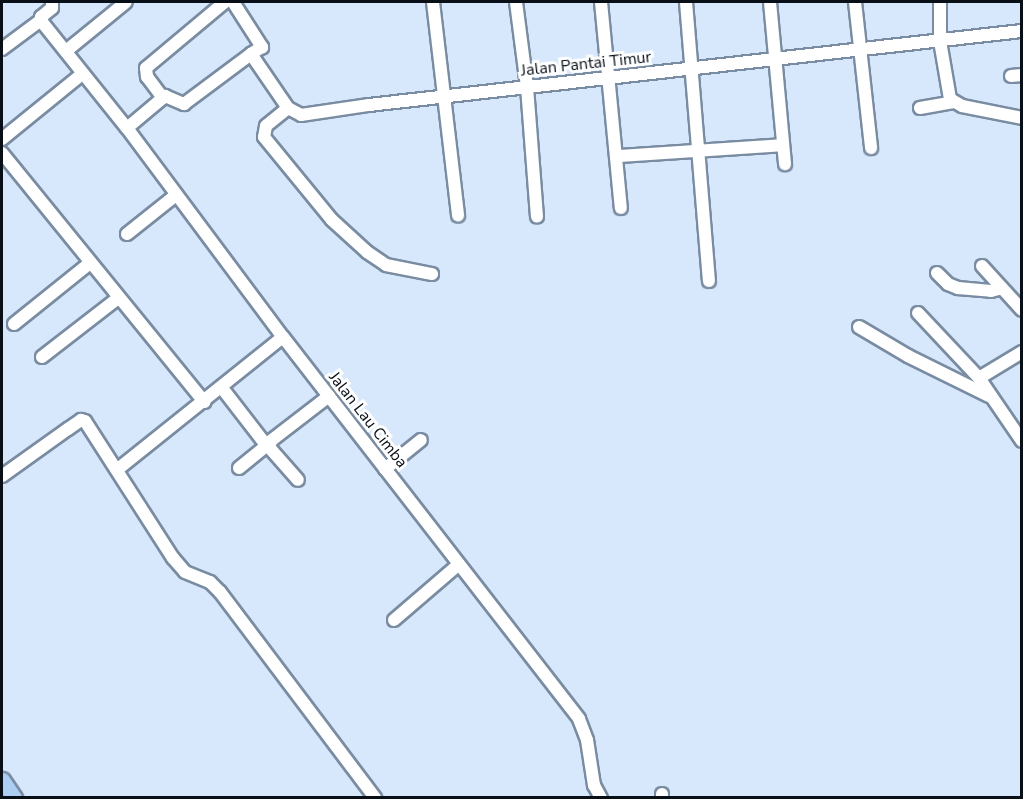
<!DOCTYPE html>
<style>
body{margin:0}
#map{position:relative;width:1023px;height:799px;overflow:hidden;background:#d8e8fc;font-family:"Nunito Sans",sans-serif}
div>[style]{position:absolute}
.roads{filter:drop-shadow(2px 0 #798ca2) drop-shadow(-2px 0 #798ca2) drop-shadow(0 2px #798ca2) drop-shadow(0 -2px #798ca2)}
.minor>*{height:12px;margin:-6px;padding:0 6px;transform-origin:6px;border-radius:6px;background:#fff}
.major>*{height:15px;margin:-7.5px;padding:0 7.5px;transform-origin:7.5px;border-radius:7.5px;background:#accef3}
span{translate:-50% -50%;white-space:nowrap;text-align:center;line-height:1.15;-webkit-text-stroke:6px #fff;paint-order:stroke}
.street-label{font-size:16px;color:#080f17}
.frame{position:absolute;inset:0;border:3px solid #080f17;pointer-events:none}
</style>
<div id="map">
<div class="roads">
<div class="minor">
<i style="left:52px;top:2px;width:6px;rotate:90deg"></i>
<i style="left:52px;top:8px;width:14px;rotate:141deg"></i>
<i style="left:41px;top:17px;width:5px;rotate:79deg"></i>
<i style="left:42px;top:22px;width:136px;rotate:51.3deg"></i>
<i style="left:127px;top:128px;width:261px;rotate:53.3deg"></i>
<i style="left:283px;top:337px;width:483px;rotate:52.2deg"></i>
<i style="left:579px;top:719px;width:22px;rotate:69deg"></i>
<i style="left:587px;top:740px;width:46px;rotate:81.2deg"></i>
<i style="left:594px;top:785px;width:15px;rotate:62deg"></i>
<i style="left:233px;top:2px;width:54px;rotate:57.2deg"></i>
<i style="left:262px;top:47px;width:13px;rotate:148deg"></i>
<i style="left:251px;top:54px;width:65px;rotate:55.6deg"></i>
<i style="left:288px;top:108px;width:15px;rotate:28deg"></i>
<i style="left:301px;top:115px;width:69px;rotate:-8.4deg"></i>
<i style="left:369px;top:105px;width:657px;rotate:-6.47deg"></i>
<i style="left:433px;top:2px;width:215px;rotate:83.3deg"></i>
<i style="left:516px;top:2px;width:86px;rotate:82.6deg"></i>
<i style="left:527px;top:87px;width:130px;rotate:85.6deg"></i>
<i style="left:601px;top:2px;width:207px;rotate:84.5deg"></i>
<i style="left:686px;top:2px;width:280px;rotate:85.3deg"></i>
<i style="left:770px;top:2px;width:163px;rotate:84.7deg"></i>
<i style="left:855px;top:2px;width:147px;rotate:83.7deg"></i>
<i style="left:940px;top:2px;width:39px;rotate:90deg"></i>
<i style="left:940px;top:41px;width:59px;rotate:80.2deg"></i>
<i style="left:950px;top:99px;width:14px;rotate:30deg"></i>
<i style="left:962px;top:106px;width:61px;rotate:11.3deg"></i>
<i style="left:2px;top:49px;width:49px;rotate:-36.6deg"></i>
<i style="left:66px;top:51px;width:77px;rotate:-39.2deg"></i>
<i style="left:1011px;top:76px;width:11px;rotate:-5deg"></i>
<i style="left:163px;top:98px;width:26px;rotate:-127deg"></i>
<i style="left:147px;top:77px;width:9px;rotate:-96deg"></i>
<i style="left:146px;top:68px;width:103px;rotate:-39.9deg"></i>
<i style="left:288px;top:108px;width:28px;rotate:141deg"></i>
<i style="left:266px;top:126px;width:11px;rotate:100deg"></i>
<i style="left:264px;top:137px;width:107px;rotate:50.7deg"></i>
<i style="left:332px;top:220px;width:47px;rotate:42.4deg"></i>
<i style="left:367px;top:252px;width:23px;rotate:34deg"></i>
<i style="left:386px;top:265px;width:47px;rotate:11.1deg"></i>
<i style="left:920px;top:108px;width:34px;rotate:-10deg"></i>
<i style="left:127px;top:128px;width:50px;rotate:-40.1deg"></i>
<i style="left:165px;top:96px;width:21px;rotate:23deg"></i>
<i style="left:184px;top:104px;width:84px;rotate:-36.7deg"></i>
<i style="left:2px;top:139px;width:103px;rotate:-39.1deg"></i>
<i style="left:2px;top:153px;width:321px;rotate:50.9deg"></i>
<i style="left:618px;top:156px;width:165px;rotate:-3.8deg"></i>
<i style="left:127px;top:234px;width:63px;rotate:-38.5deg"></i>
<i style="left:982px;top:266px;width:59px;rotate:47.7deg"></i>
<i style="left:937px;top:273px;width:16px;rotate:45deg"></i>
<i style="left:948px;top:284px;width:11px;rotate:22deg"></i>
<i style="left:958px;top:288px;width:33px;rotate:5deg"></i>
<i style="left:991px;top:291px;width:11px;rotate:-15deg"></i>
<i style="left:918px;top:313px;width:89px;rotate:46.8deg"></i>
<i style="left:979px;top:378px;width:76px;rotate:55.7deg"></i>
<i style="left:14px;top:324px;width:97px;rotate:-38.8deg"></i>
<i style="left:859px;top:327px;width:57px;rotate:30.6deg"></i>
<i style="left:908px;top:356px;width:90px;rotate:26.3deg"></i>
<i style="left:42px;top:357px;width:96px;rotate:-37.8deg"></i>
<i style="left:979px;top:378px;width:50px;rotate:-31.2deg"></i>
<i style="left:222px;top:388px;width:67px;rotate:52.3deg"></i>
<i style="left:263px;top:441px;width:5px;rotate:22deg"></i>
<i style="left:268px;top:443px;width:77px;rotate:-37.6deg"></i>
<i style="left:268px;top:446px;width:45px;rotate:48.6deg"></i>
<i style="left:239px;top:468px;width:41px;rotate:-39.1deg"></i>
<i style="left:118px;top:469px;width:211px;rotate:-38.7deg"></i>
<i style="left:385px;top:469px;width:46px;rotate:-38.9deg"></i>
<i style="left:2px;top:476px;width:81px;rotate:-35.5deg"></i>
<i style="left:68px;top:429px;width:16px;rotate:-35deg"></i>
<i style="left:81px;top:420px;width:4px;rotate:14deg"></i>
<i style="left:85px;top:421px;width:163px;rotate:57.3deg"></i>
<i style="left:173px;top:558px;width:18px;rotate:49deg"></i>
<i style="left:185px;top:572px;width:27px;rotate:22deg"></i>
<i style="left:210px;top:582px;width:14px;rotate:45deg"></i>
<i style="left:220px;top:592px;width:258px;rotate:53deg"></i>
<i style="left:394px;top:620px;width:84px;rotate:-40.7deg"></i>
<i style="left:662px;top:798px;width:4px;rotate:-90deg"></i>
</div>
<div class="major">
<i style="left:2px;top:780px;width:22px;rotate:56deg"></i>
</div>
</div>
<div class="street-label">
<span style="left:586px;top:64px;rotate:-6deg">Jalan Pantai Timur</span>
<span style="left:368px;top:420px;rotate:52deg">Jalan Lau Cimba</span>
</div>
<div class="frame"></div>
</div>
